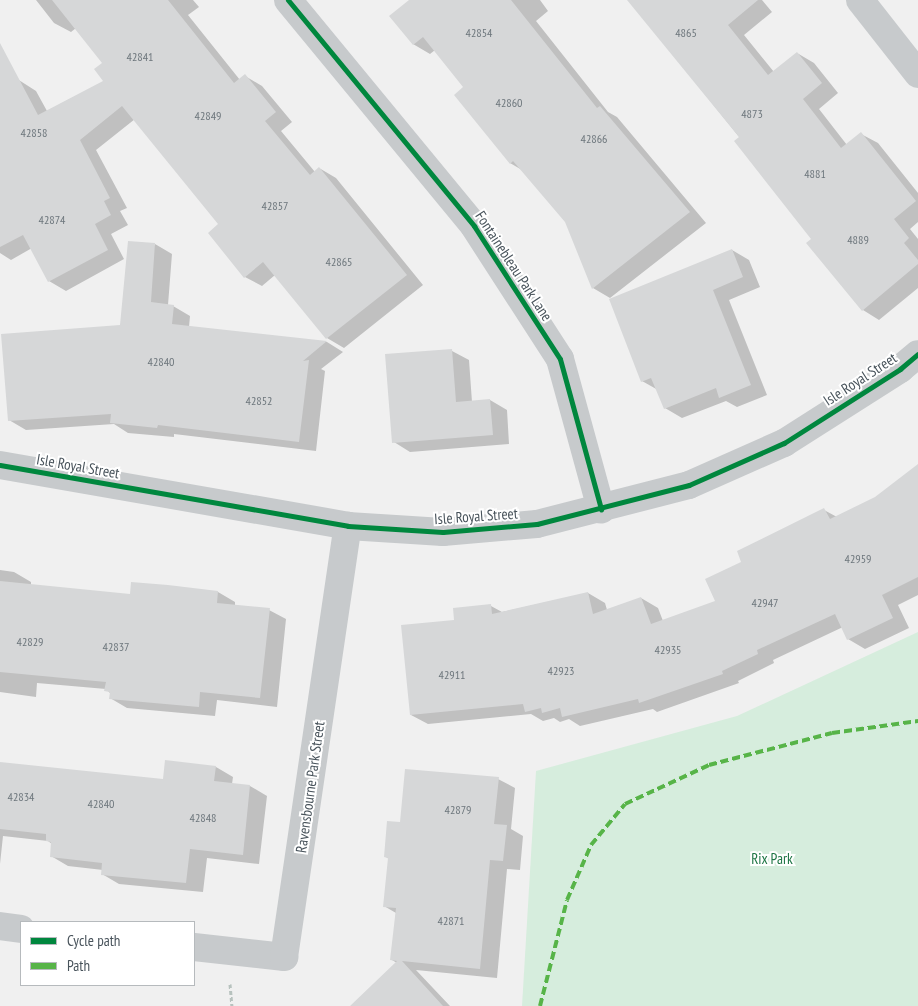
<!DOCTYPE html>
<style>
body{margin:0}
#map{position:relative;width:918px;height:1006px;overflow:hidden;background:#f0f0f0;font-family:"PT Sans Narrow",sans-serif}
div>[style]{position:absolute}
.green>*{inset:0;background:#d6eddd}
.shadow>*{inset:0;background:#0003}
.building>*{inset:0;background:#d6d7d8}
.path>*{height:3px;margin-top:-1.5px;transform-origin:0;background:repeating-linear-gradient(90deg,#b7c2be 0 4px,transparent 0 6.5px)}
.street>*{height:28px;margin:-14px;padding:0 14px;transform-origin:14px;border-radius:14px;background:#c7cacc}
.quiet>*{height:4px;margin-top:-2px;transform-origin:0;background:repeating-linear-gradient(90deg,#57b448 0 8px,transparent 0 12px)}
.cycleway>*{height:5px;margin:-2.5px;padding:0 2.5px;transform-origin:2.5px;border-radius:2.5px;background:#00873e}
span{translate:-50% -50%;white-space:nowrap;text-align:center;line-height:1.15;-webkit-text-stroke:4px #fff;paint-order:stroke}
.number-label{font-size:12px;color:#6d767c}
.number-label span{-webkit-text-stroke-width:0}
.street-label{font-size:15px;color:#48535b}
.park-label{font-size:15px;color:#1f7645}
.legend{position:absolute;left:20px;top:921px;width:175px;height:65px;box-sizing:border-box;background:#fff;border:1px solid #b6babd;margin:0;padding:6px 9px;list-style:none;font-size:15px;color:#48535b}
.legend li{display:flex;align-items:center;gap:10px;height:25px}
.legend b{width:25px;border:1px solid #b6babd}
</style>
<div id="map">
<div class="green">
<i style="clip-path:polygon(918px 632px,918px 1006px,522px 1006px,536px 771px,737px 716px)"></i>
</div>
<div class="shadow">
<i style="clip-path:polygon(36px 0,193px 0,199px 7px,188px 15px,240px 80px,245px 76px,262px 86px,292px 122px,281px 131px,315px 172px,319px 168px,336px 178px,423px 285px,344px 348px,327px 338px,275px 275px,262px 286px,245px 277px,220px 224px,135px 119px,96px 150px,127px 208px,120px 211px,128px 225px,111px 234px,124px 259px,66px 291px,49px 281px,32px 248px,11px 260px,0 253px,0 68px,36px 91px,47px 111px,105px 81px,104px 63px,76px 28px,71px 32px,54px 23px)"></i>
<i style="clip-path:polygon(411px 0,540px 0,548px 11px,536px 21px,608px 112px,617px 117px,706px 223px,610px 298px,593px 288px,566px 222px,522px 170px,510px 163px,465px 87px,435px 50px,430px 54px,413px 44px)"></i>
<i style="clip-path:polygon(629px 0,762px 0,772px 12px,744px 35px,774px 72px,797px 53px,814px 63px,838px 93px,819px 109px,847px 145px,861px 134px,878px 143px,918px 193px,918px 222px,910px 229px,918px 239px,918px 288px,879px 320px,863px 310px,740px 138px)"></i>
<i style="clip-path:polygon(155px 244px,172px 254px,168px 305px,173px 306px,190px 316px,189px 327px,327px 342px,343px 352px,321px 369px,325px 371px,316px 451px,174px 434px,174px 437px,128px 433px,114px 424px,26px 430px,9px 420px,121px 326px)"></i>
<i style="clip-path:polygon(732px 250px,749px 260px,760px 287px,729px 300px,767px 395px,737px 407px,726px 401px,682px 418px,665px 408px,658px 390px,642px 381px)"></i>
<i style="clip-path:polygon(452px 351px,469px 360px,472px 402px,490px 400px,507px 410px,509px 444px,410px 452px,394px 442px)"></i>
<i style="clip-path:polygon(918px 466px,918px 595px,898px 605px,909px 628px,865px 649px,848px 639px,843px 627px,773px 660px,774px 663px,738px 681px,739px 683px,657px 712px,653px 709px,580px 726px,569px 719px,560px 722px,554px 718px,543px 721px,531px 714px,428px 724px,411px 715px,456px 621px,491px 606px,502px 612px,588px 593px,605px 603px,607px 610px,641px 598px,658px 608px,663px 621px,717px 602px,743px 563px,824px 510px,837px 517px,876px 498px)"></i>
<i style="clip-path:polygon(0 570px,14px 572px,31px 582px,31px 585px,131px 595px,168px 587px,218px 592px,235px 602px,235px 606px,269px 610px,286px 619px,277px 707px,217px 700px,215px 716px,127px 708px,110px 698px,111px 694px,106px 689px,37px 683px,36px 697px,0 692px)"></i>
<i style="clip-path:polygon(0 764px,164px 780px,216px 767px,233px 777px,232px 784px,250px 786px,267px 796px,259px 864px,207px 858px,203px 892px,119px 884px,102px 874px,103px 870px,68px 866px,51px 856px,52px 844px,48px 841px,3px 836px,0 864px)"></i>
<i style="clip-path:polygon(498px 779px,515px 788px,511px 829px,523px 836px,520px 870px,507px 869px,497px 978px,416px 970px,450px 1006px,351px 1006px,397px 963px,392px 960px,396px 913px,384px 906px,389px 859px,386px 857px,401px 823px)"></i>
</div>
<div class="building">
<i style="clip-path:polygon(52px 0,168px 0,234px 83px,245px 74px,276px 112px,265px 121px,310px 175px,319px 167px,407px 275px,326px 339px,263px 262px,244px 278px,208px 233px,218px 224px,122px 106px,80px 140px,110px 198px,104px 201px,111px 215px,95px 224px,108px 250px,48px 282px,23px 235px,0 247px,0 43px,38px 115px,103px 81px,94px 69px,102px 63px)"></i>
<i style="clip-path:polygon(409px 0,511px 0,597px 108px,600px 106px,690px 212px,592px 289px,565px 222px,513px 161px,510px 164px,454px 95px,463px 87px,423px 37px,413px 45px,389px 16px)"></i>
<i style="clip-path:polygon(627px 0,758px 0,728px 25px,768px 75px,797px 52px,822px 83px,803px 99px,841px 148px,861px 132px,916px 201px,894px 219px,909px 238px,904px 243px,918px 260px,918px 264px,862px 311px,806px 243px,811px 239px,734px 141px,739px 137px)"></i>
<i style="clip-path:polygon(128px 241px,155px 243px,151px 302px,174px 305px,172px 324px,327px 341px,303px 361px,309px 360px,299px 442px,158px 425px,157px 428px,110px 423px,111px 414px,8px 421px,1px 334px,120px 325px)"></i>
<i style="clip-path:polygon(732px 249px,743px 277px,713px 290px,751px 385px,719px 398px,716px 388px,664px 409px,651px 378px,641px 382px,609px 299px)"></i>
<i style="clip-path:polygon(452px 349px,456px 402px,490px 399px,493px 435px,392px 443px,385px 354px)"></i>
<i style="clip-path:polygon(918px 464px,918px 577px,882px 595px,893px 618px,847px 640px,835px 614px,757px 650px,758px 654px,722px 671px,723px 674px,639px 703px,638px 699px,562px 717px,560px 708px,542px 713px,541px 708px,525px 712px,523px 704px,410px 715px,401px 625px,454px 620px,453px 608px,491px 604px,492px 614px,588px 592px,593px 614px,641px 597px,651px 624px,715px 601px,705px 579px,741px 562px,737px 551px,824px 508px,830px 519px,875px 497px)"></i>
<i style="clip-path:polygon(0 581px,130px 594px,131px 582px,168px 585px,218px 591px,217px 603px,270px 608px,260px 698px,200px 692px,199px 707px,109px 699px,110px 692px,104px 691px,106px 682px,0 672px)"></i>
<i style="clip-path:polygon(165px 760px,216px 766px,214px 781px,250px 785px,243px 855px,190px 849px,186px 883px,101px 875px,102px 863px,50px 857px,51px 842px,46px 841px,46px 834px,0 829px,0 762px,163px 779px)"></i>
<i style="clip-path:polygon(405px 769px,499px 777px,494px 824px,507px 825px,503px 861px,490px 860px,480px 969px,402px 961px,443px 1006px,350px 1006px,397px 961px,390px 960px,396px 908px,383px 907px,388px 858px,384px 857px,387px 821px,400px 822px)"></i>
</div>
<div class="path">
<i style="left:230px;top:984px;width:22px;rotate:85deg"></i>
</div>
<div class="street">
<i style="left:288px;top:0;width:293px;rotate:50.5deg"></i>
<i style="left:474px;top:226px;width:158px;rotate:57.1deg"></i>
<i style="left:560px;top:359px;width:156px;rotate:74.7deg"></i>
<i style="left:860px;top:0;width:94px;rotate:51.9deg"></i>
<i style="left:0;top:465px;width:353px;rotate:9.9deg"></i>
<i style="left:348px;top:526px;width:95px;rotate:3.6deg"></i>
<i style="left:443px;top:532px;width:94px;rotate:-4.9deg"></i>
<i style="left:537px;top:524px;width:157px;rotate:-14.4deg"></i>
<i style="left:689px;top:485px;width:104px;rotate:-23.9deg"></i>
<i style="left:784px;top:443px;width:138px;rotate:-32.5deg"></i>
<i style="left:900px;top:369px;width:23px;rotate:-40deg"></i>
<i style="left:0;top:926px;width:21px;rotate:8deg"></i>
<i style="left:194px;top:947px;width:91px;rotate:6.3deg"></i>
<i style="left:284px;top:957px;width:436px;rotate:-81.6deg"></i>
</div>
<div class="quiet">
<i style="left:540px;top:1006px;width:109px;rotate:-75.7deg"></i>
<i style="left:567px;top:900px;width:60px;rotate:-66.4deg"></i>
<i style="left:591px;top:845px;width:53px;rotate:-50.3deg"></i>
<i style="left:625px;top:804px;width:93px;rotate:-24.9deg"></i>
<i style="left:709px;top:765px;width:127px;rotate:-14.6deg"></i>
<i style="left:832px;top:733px;width:87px;rotate:-7.9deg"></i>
</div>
<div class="cycleway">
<i style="left:288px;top:0;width:293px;rotate:50.5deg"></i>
<i style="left:474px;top:226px;width:158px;rotate:57.1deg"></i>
<i style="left:560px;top:359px;width:156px;rotate:74.7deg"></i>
<i style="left:0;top:465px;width:353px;rotate:9.9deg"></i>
<i style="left:348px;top:526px;width:95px;rotate:3.6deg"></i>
<i style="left:443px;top:532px;width:94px;rotate:-4.9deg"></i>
<i style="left:537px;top:524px;width:157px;rotate:-14.4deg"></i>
<i style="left:689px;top:485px;width:104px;rotate:-23.9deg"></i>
<i style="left:784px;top:443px;width:138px;rotate:-32.5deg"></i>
<i style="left:900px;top:369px;width:23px;rotate:-40deg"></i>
</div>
<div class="number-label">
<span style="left:479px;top:33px">42854</span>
<span style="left:686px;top:33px">4865</span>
<span style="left:140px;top:57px">42841</span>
<span style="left:509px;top:103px">42860</span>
<span style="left:752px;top:114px">4873</span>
<span style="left:208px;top:116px">42849</span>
<span style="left:34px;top:133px">42858</span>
<span style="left:594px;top:139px">42866</span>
<span style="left:815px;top:174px">4881</span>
<span style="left:275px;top:206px">42857</span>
<span style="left:52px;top:220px">42874</span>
<span style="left:858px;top:240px">4889</span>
<span style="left:339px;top:262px">42865</span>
<span style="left:161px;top:362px">42840</span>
<span style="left:259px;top:401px">42852</span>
<span style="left:858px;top:559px">42959</span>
<span style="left:765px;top:603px">42947</span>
<span style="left:30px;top:642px">42829</span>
<span style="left:116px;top:647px">42837</span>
<span style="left:668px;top:650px">42935</span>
<span style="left:561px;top:671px">42923</span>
<span style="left:452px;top:675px">42911</span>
<span style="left:21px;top:797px">42834</span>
<span style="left:101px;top:804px">42840</span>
<span style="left:458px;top:810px">42879</span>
<span style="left:203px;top:818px">42848</span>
<span style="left:451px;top:921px">42871</span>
</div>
<div class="street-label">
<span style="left:514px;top:266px;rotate:57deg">Fontainebleau Park Lane</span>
<span style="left:860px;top:379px;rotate:-33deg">Isle Royal Street</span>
<span style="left:78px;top:466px;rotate:10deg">Isle Royal Street</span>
<span style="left:476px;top:516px;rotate:-4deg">Isle Royal Street</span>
<span style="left:310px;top:787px;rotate:-82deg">Ravensbourne Park Street</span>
</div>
<div class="park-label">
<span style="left:772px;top:859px">Rix Park</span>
</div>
<ul class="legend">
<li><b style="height:6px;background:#00873e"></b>Cycle path</li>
<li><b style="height:6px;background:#57b448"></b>Path</li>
</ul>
</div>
